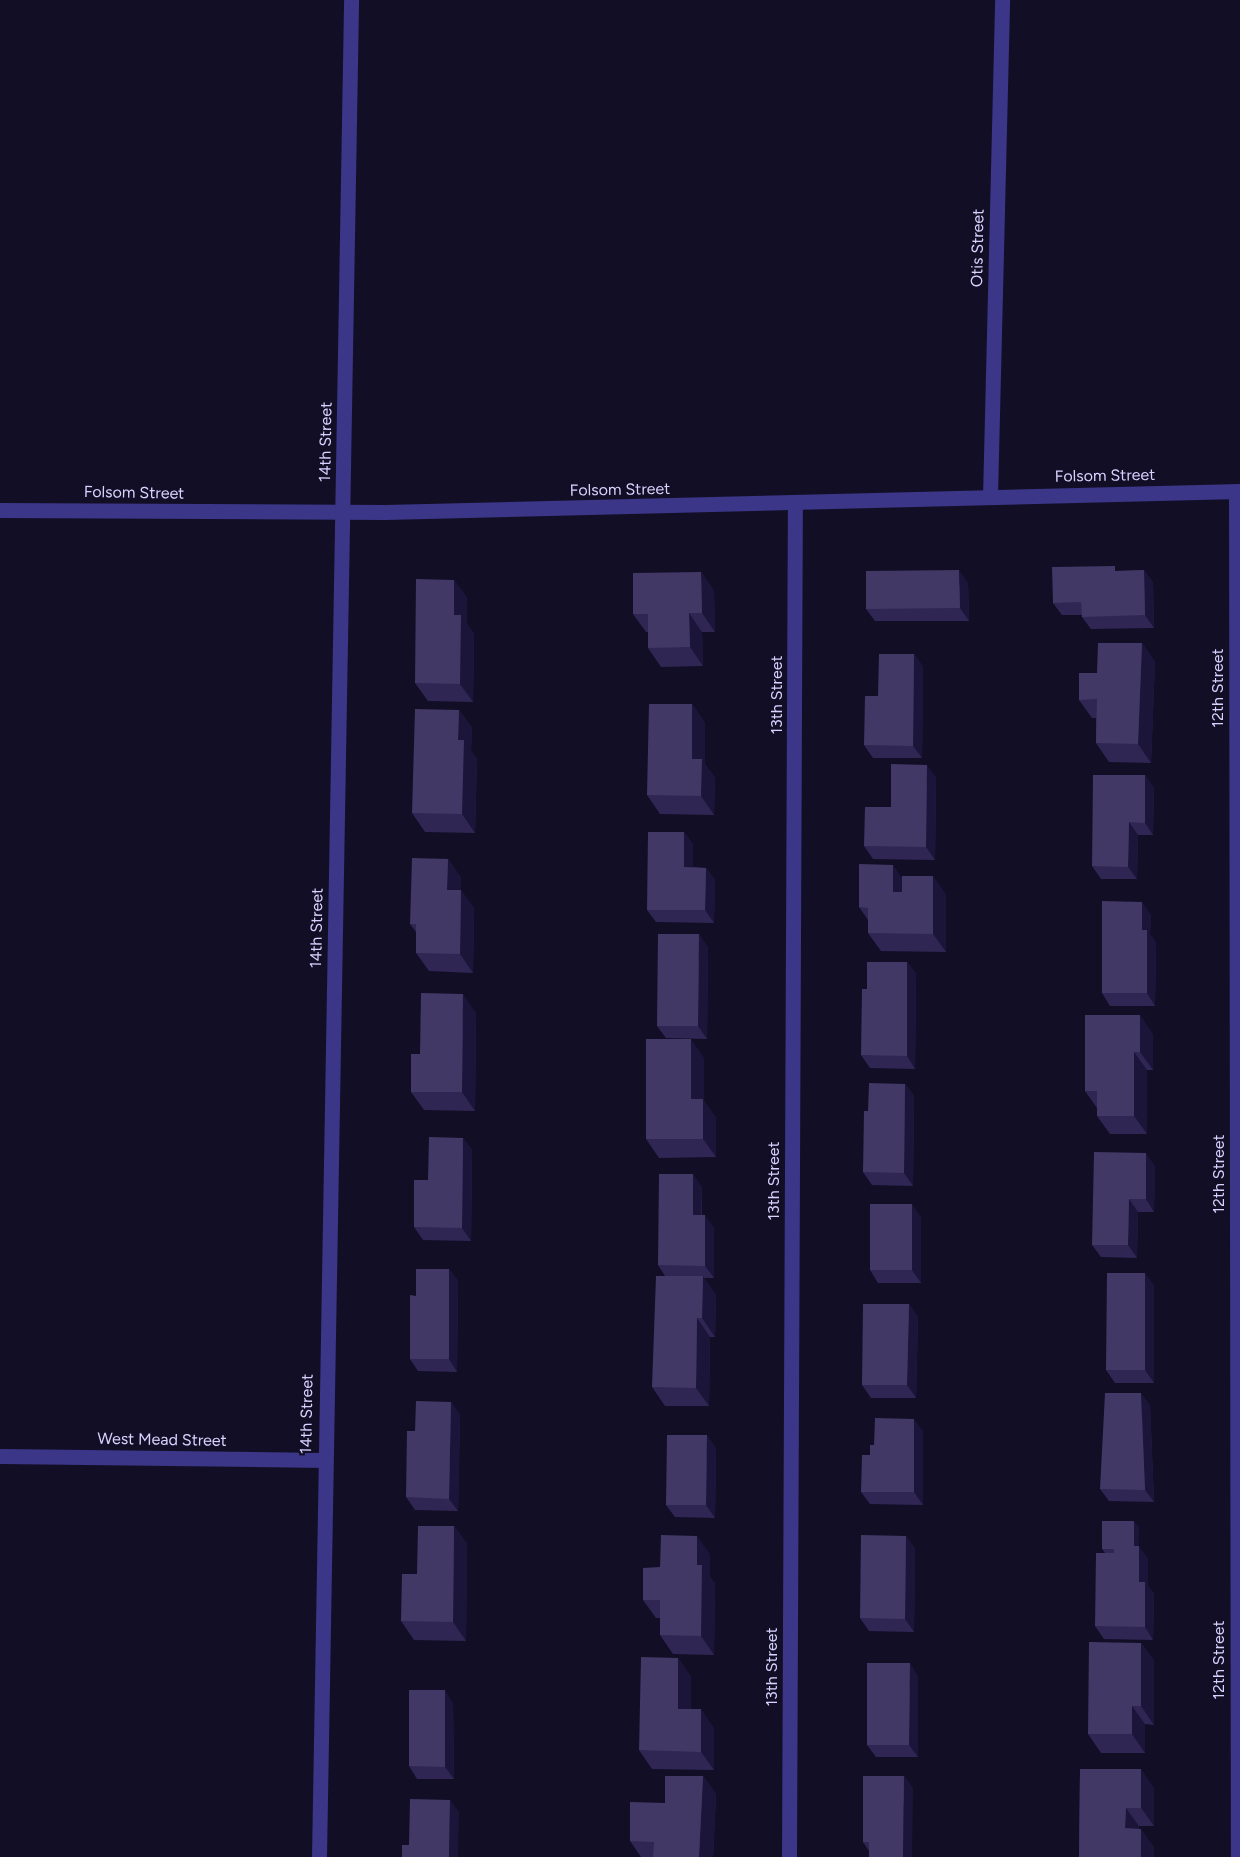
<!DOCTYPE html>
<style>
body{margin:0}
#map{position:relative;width:1240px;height:1857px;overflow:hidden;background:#120e26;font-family:Figtree,sans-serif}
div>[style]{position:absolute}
.minor>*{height:15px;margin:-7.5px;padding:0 7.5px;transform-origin:7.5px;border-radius:7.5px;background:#3b3687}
.tertiary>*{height:15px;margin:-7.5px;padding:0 7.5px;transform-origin:7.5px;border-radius:7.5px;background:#3b3687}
.wall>*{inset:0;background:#302654}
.shaded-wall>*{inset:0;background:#1c153a}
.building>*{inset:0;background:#423866}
span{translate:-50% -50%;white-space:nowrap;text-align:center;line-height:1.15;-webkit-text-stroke:4.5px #120e26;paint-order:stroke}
.street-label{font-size:16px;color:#d8d2ff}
</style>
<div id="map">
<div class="minor">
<i style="left:1236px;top:491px;width:1366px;rotate:89.92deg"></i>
<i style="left:990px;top:497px;width:497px;rotate:-88.6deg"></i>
<i style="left:0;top:1456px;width:324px;rotate:0.7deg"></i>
<i style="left:789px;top:1857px;width:1353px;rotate:-89.75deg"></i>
</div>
<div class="tertiary">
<i style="left:0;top:510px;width:385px;rotate:0.3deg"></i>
<i style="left:385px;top:512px;width:855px;rotate:-1.41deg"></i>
<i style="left:319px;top:1857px;width:1857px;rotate:-89.01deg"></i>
</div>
<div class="wall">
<i style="clip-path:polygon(1144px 570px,1153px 583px,1154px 628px,1091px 629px,1082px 617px,1082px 615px,1062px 615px,1053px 603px,1119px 571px)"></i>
<i style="clip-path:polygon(701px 572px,714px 591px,715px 632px,702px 632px,703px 666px,661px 667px,648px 648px,648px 632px,646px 632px,633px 614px)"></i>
<i style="clip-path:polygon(454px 580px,467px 598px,467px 624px,474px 634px,473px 702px,428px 701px,415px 683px)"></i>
<i style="clip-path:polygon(968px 583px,969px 621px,875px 621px,866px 609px)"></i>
<i style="clip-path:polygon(1142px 643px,1155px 662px,1151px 763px,1109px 762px,1096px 743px,1096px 718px,1092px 718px,1079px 700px,1097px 673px)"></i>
<i style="clip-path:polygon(914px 654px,923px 667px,922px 758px,873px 758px,864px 745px,878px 696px)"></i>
<i style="clip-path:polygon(692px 704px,705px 723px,705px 764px,715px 778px,714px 815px,660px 814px,647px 795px)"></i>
<i style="clip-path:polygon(459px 710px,472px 728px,471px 751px,477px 759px,475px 833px,425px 832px,412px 813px)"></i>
<i style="clip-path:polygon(1145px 775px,1154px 788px,1153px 835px,1138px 835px,1137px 879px,1101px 879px,1092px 866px)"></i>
<i style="clip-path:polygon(936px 777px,935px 860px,873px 859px,864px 846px,891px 807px)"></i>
<i style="clip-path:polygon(684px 832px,693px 845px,693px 867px,706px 868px,715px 880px,714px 923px,656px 922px,647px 910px)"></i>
<i style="clip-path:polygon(448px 859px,461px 878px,460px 890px,474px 908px,473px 973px,429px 971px,416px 953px,416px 932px,410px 924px)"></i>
<i style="clip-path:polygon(902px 877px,946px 894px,946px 952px,881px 951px,868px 933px,868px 920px,859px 907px)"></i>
<i style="clip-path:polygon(1151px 915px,1150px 934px,1156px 943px,1155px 1006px,1110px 1006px,1102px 993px)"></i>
<i style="clip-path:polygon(708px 947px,707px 1039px,666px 1038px,657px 1026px)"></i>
<i style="clip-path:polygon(907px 962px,916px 974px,915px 1069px,870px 1068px,861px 1055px)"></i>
<i style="clip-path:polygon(476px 1013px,475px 1111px,424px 1110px,411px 1092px,420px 1054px)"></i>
<i style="clip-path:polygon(1153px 1034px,1153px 1070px,1147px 1070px,1147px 1134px,1110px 1134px,1097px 1116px,1097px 1108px,1085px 1091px)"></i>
<i style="clip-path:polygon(704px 1058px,704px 1101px,716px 1118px,716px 1157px,659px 1158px,646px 1139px)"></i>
<i style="clip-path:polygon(905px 1084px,914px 1096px,913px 1186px,872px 1185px,863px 1172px,868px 1111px)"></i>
<i style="clip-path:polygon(463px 1138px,472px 1150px,471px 1241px,423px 1240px,414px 1227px,428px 1180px)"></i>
<i style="clip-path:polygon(1155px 1166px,1154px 1212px,1138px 1212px,1137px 1258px,1101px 1257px,1092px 1245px)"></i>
<i style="clip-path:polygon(702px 1187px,702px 1215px,714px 1228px,714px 1278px,704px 1278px,716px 1295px,715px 1337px,710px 1337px,709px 1406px,665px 1406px,652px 1387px,665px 1276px,658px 1265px)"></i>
<i style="clip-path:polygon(921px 1217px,921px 1283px,878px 1283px,870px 1270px)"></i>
<i style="clip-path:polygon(449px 1269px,458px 1281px,457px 1372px,418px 1371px,410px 1359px,416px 1296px)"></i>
<i style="clip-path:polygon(1154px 1285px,1154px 1383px,1115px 1383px,1106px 1370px)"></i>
<i style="clip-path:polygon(909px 1304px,918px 1317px,916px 1398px,871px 1398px,862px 1385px)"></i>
<i style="clip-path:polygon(451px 1402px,460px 1415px,458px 1511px,415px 1510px,406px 1497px,415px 1431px)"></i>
<i style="clip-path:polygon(1150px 1405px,1154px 1502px,1109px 1501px,1100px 1489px)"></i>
<i style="clip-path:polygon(923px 1431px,923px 1505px,870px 1504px,861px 1492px,870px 1455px,874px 1445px)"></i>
<i style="clip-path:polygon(716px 1448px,715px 1518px,675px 1517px,666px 1505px)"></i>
<i style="clip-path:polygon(454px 1526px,467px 1544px,466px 1641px,414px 1640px,401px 1621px,417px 1574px)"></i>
<i style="clip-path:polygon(1139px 1527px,1138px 1546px,1148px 1559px,1148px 1586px,1154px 1594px,1153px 1640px,1104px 1639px,1095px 1626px,1105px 1553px,1102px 1549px)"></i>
<i style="clip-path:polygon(906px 1536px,915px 1549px,914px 1632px,869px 1631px,860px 1618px)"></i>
<i style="clip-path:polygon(710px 1554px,710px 1577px,715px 1583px,714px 1655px,673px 1654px,660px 1635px,660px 1618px,656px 1618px,643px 1600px,660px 1567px)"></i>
<i style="clip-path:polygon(1141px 1643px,1154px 1661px,1154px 1725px,1145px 1724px,1145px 1753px,1101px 1753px,1088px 1734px)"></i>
<i style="clip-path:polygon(678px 1658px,691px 1677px,691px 1709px,714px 1728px,714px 1770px,652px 1769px,639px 1750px)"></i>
<i style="clip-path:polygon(918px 1676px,918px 1757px,876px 1757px,867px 1745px)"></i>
<i style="clip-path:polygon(453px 1703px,454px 1779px,417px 1779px,409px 1766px)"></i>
<i style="clip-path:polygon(1080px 1769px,1154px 1788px,1154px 1826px,1139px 1826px,1139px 1829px,1154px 1847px,1154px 1857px,1079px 1857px)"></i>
<i style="clip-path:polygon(703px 1776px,716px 1794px,713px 1857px,641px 1857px,630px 1841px,665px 1803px)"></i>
<i style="clip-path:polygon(904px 1776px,913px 1789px,869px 1851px,863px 1842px)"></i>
</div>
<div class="shaded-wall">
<i style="clip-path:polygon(959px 570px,968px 583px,969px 621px,960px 608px)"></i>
<i style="clip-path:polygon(1144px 570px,1153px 583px,1154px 628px,1145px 615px)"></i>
<i style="clip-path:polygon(701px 572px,714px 591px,715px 632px,702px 613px)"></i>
<i style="clip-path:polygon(454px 580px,467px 598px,467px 624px,474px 634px,473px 702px,460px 684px,454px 615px)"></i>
<i style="clip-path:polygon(689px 613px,702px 632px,703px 666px,690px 647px)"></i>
<i style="clip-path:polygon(1142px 643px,1155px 662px,1151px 763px,1138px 744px)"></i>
<i style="clip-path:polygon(914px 654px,923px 667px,922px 758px,913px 746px)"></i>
<i style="clip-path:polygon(692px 704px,705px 723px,705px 764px,715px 778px,714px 815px,701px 796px,692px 759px)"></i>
<i style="clip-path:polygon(459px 710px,472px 728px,471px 751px,477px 759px,475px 833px,462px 814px,458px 740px)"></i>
<i style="clip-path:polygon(927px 765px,936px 777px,935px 860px,926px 847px)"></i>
<i style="clip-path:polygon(1145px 775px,1154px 788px,1153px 835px,1145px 823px)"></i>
<i style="clip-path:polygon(1129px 822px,1138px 835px,1137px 879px,1128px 867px)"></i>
<i style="clip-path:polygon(684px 832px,693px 845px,693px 880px,684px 867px)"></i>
<i style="clip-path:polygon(448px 859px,461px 878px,460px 908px,447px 890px)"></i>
<i style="clip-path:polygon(893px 865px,906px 884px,906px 910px,893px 892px)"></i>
<i style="clip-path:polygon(706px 868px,715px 880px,714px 923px,705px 910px)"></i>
<i style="clip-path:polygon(933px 876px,946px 894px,946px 952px,933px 934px)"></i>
<i style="clip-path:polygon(461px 890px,474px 908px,473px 973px,460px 954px)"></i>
<i style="clip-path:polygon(1142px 902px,1151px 915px,1150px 934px,1156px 943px,1155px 1006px,1147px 993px,1142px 930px)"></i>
<i style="clip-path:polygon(699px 934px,708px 947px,707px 1039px,698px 1026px)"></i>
<i style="clip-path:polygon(907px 962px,916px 974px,915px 1069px,907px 1056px)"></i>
<i style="clip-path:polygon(463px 994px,476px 1013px,475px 1111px,462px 1092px)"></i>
<i style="clip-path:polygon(1140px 1015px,1153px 1034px,1153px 1070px,1140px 1052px)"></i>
<i style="clip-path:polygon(691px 1039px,704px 1058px,704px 1101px,716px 1118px,716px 1157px,703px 1139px,691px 1099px)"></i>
<i style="clip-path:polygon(1134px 1052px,1147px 1070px,1147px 1134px,1134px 1116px)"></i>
<i style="clip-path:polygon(905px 1084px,914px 1096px,913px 1186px,904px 1173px)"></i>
<i style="clip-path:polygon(463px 1138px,472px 1150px,471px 1241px,462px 1228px)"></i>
<i style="clip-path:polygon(1146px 1153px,1155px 1166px,1154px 1212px,1146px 1199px)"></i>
<i style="clip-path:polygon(693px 1174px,702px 1187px,701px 1227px,693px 1215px)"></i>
<i style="clip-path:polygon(1129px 1199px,1138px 1212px,1137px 1258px,1128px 1245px)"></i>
<i style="clip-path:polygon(912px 1204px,921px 1217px,921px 1283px,912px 1270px)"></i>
<i style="clip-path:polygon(705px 1215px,714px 1228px,714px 1278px,705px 1266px)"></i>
<i style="clip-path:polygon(449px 1269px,458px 1281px,457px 1372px,449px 1359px)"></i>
<i style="clip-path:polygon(1145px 1273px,1154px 1285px,1154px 1383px,1145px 1370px)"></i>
<i style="clip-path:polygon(703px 1276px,716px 1295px,715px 1337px,702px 1318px)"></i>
<i style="clip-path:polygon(909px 1304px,918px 1317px,916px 1398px,907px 1385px)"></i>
<i style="clip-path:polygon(697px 1318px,710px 1337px,709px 1406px,696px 1388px)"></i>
<i style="clip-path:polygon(1141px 1393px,1150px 1405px,1154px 1502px,1145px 1490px)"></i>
<i style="clip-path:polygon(451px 1402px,460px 1415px,458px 1511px,449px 1499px)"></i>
<i style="clip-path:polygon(914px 1419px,923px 1431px,923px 1505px,914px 1492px)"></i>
<i style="clip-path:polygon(707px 1435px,716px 1448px,715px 1518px,706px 1505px)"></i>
<i style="clip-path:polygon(1134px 1521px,1139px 1527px,1138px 1556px,1134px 1550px)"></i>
<i style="clip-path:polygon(454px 1526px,467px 1544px,466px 1641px,453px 1622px)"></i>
<i style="clip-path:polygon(697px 1536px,710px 1554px,710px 1577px,715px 1583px,714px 1655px,701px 1636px,697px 1565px)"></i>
<i style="clip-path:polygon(906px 1536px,915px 1549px,914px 1632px,905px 1619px)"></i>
<i style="clip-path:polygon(1139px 1546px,1148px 1559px,1148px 1586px,1154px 1594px,1153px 1640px,1145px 1627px,1139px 1582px)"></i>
<i style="clip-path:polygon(1141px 1643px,1154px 1661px,1154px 1725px,1141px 1706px)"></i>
<i style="clip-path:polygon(678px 1658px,691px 1677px,691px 1727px,678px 1709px)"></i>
<i style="clip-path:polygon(910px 1663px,918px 1676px,918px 1757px,909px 1745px)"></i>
<i style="clip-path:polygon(445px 1690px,453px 1703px,454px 1779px,445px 1767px)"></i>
<i style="clip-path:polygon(1132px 1706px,1145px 1724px,1145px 1753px,1132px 1734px)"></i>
<i style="clip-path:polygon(701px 1709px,714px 1728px,714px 1770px,701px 1752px)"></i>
<i style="clip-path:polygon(1141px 1769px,1154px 1788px,1154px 1826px,1141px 1808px)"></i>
<i style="clip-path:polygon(703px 1776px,716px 1794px,713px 1857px,699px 1857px)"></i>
<i style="clip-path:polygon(904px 1776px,913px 1789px,912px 1857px,903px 1857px)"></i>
<i style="clip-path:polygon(450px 1800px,459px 1812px,458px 1857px,449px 1857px)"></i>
<i style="clip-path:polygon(1126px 1808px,1139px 1826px,1138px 1847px,1125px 1828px)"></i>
<i style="clip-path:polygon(1141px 1829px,1154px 1847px,1154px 1857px,1141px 1857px)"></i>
</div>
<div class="building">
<i style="clip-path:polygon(1115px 566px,1115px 571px,1144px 570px,1145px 615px,1082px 617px,1081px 602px,1053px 603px,1052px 567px)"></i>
<i style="clip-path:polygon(959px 570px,960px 608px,866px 609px,866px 571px)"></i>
<i style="clip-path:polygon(701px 572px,702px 613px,689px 613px,690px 647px,648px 648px,648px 614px,633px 614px,633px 573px)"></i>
<i style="clip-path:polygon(416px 579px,454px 580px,454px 615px,461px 615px,460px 684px,415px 683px)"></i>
<i style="clip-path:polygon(1098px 643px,1142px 643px,1138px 744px,1096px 743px,1097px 699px,1079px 700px,1079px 673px,1097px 673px)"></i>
<i style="clip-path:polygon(879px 654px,914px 654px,913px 746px,864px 745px,865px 696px,878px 696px)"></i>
<i style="clip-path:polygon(649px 704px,692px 704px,692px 759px,702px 759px,701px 796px,647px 795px)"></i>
<i style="clip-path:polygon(415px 709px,459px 710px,458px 740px,464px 740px,462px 814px,412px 813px)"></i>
<i style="clip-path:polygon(891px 764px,927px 765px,926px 847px,864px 846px,865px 807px,891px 807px)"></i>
<i style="clip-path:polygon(1093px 775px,1145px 775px,1145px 823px,1129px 822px,1128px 867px,1092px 866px)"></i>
<i style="clip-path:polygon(648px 832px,684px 832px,684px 867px,706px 868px,705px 910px,647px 910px)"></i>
<i style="clip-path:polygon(412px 858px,448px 859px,447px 890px,461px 890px,460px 954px,416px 953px,416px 924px,410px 924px)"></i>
<i style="clip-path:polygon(859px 864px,893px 865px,893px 892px,902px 892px,902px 876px,933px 876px,933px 934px,868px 933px,868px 908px,859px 907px)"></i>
<i style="clip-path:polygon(1102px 901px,1142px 902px,1142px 930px,1147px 930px,1147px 993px,1102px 993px)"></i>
<i style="clip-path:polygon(658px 934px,699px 934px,698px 1026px,657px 1026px)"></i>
<i style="clip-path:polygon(867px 962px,907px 962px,907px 1056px,861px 1055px,862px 989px,867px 989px)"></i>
<i style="clip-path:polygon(421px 993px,463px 994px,462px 1092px,411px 1092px,411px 1054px,420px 1054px)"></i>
<i style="clip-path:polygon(1085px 1015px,1140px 1015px,1140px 1052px,1134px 1052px,1134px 1116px,1097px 1116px,1097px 1091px,1085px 1091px)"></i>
<i style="clip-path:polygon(646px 1039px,691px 1039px,691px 1099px,703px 1099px,703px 1139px,646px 1139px)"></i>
<i style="clip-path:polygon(869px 1083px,905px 1084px,904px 1173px,863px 1172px,864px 1111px,868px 1111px)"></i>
<i style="clip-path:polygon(429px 1137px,463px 1138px,462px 1228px,414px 1227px,414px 1180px,428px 1180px)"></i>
<i style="clip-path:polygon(1094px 1152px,1146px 1153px,1146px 1199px,1129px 1199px,1128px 1245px,1092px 1245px)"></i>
<i style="clip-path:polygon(659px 1174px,693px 1174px,693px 1215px,705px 1215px,705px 1266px,658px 1265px)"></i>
<i style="clip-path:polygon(870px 1204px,912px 1204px,912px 1270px,870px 1270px)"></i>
<i style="clip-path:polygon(416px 1269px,449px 1269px,449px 1359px,410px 1359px,410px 1295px,416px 1296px)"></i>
<i style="clip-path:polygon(1107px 1273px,1145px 1273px,1145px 1370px,1106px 1370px)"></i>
<i style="clip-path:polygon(656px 1276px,703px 1276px,702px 1318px,697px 1318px,696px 1388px,652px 1387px)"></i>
<i style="clip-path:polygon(863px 1304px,909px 1304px,907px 1385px,862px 1385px)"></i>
<i style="clip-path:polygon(1105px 1393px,1141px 1393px,1145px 1490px,1100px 1489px)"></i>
<i style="clip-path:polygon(416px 1401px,451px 1402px,449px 1499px,406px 1497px,407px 1431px,415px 1431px)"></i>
<i style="clip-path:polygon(875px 1418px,914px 1419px,914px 1492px,861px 1492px,862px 1455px,870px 1455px,870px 1445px,874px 1445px)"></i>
<i style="clip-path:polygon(667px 1435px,707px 1435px,706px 1505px,666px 1505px)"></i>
<i style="clip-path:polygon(1102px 1521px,1134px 1521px,1134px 1546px,1114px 1546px,1114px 1549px,1102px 1549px)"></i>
<i style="clip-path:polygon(418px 1526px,454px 1526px,453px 1622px,401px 1621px,402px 1574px,417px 1574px)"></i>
<i style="clip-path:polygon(661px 1535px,697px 1536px,697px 1565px,702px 1565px,701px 1636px,660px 1635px,660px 1600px,643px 1600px,643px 1568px,660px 1567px)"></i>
<i style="clip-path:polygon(861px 1535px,906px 1536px,905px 1619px,860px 1618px)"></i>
<i style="clip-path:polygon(1114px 1546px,1139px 1546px,1139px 1582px,1145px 1582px,1145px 1627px,1095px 1626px,1096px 1553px,1114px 1553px)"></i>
<i style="clip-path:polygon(1089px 1642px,1141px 1643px,1141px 1706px,1132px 1706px,1132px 1734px,1088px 1734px)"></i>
<i style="clip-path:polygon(641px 1657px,678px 1658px,678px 1709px,701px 1709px,701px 1752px,639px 1750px)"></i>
<i style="clip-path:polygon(867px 1663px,910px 1663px,909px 1745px,867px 1745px)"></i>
<i style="clip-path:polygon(409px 1690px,445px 1690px,445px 1767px,409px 1766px)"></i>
<i style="clip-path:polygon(1080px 1769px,1141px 1769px,1141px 1808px,1126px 1808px,1125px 1828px,1141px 1829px,1141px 1857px,1079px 1857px)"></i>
<i style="clip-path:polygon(665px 1776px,703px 1776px,699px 1857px,653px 1857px,654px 1842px,630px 1841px,630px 1802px,665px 1803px)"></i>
<i style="clip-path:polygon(863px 1776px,904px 1776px,903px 1857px,869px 1857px,869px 1842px,863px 1842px)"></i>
<i style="clip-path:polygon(410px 1799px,450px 1800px,449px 1857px,402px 1857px,402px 1845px,409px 1845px)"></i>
</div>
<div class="street-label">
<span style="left:978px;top:248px;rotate:-89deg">Otis Street</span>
<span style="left:326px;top:442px;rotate:-89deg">14th Street</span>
<span style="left:1105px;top:476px;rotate:-1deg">Folsom Street</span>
<span style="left:620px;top:490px;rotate:-1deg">Folsom Street</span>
<span style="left:134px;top:493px;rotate:1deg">Folsom Street</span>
<span style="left:1218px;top:688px;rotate:-90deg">12th Street</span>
<span style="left:777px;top:695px;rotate:-90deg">13th Street</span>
<span style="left:317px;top:928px;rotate:-89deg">14th Street</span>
<span style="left:1219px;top:1174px;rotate:-90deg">12th Street</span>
<span style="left:774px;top:1181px;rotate:-90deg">13th Street</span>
<span style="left:307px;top:1414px;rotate:-89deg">14th Street</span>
<span style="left:162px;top:1440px;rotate:1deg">West Mead Street</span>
<span style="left:1219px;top:1660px;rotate:-90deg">12th Street</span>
<span style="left:772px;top:1667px;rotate:-90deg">13th Street</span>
</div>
</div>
